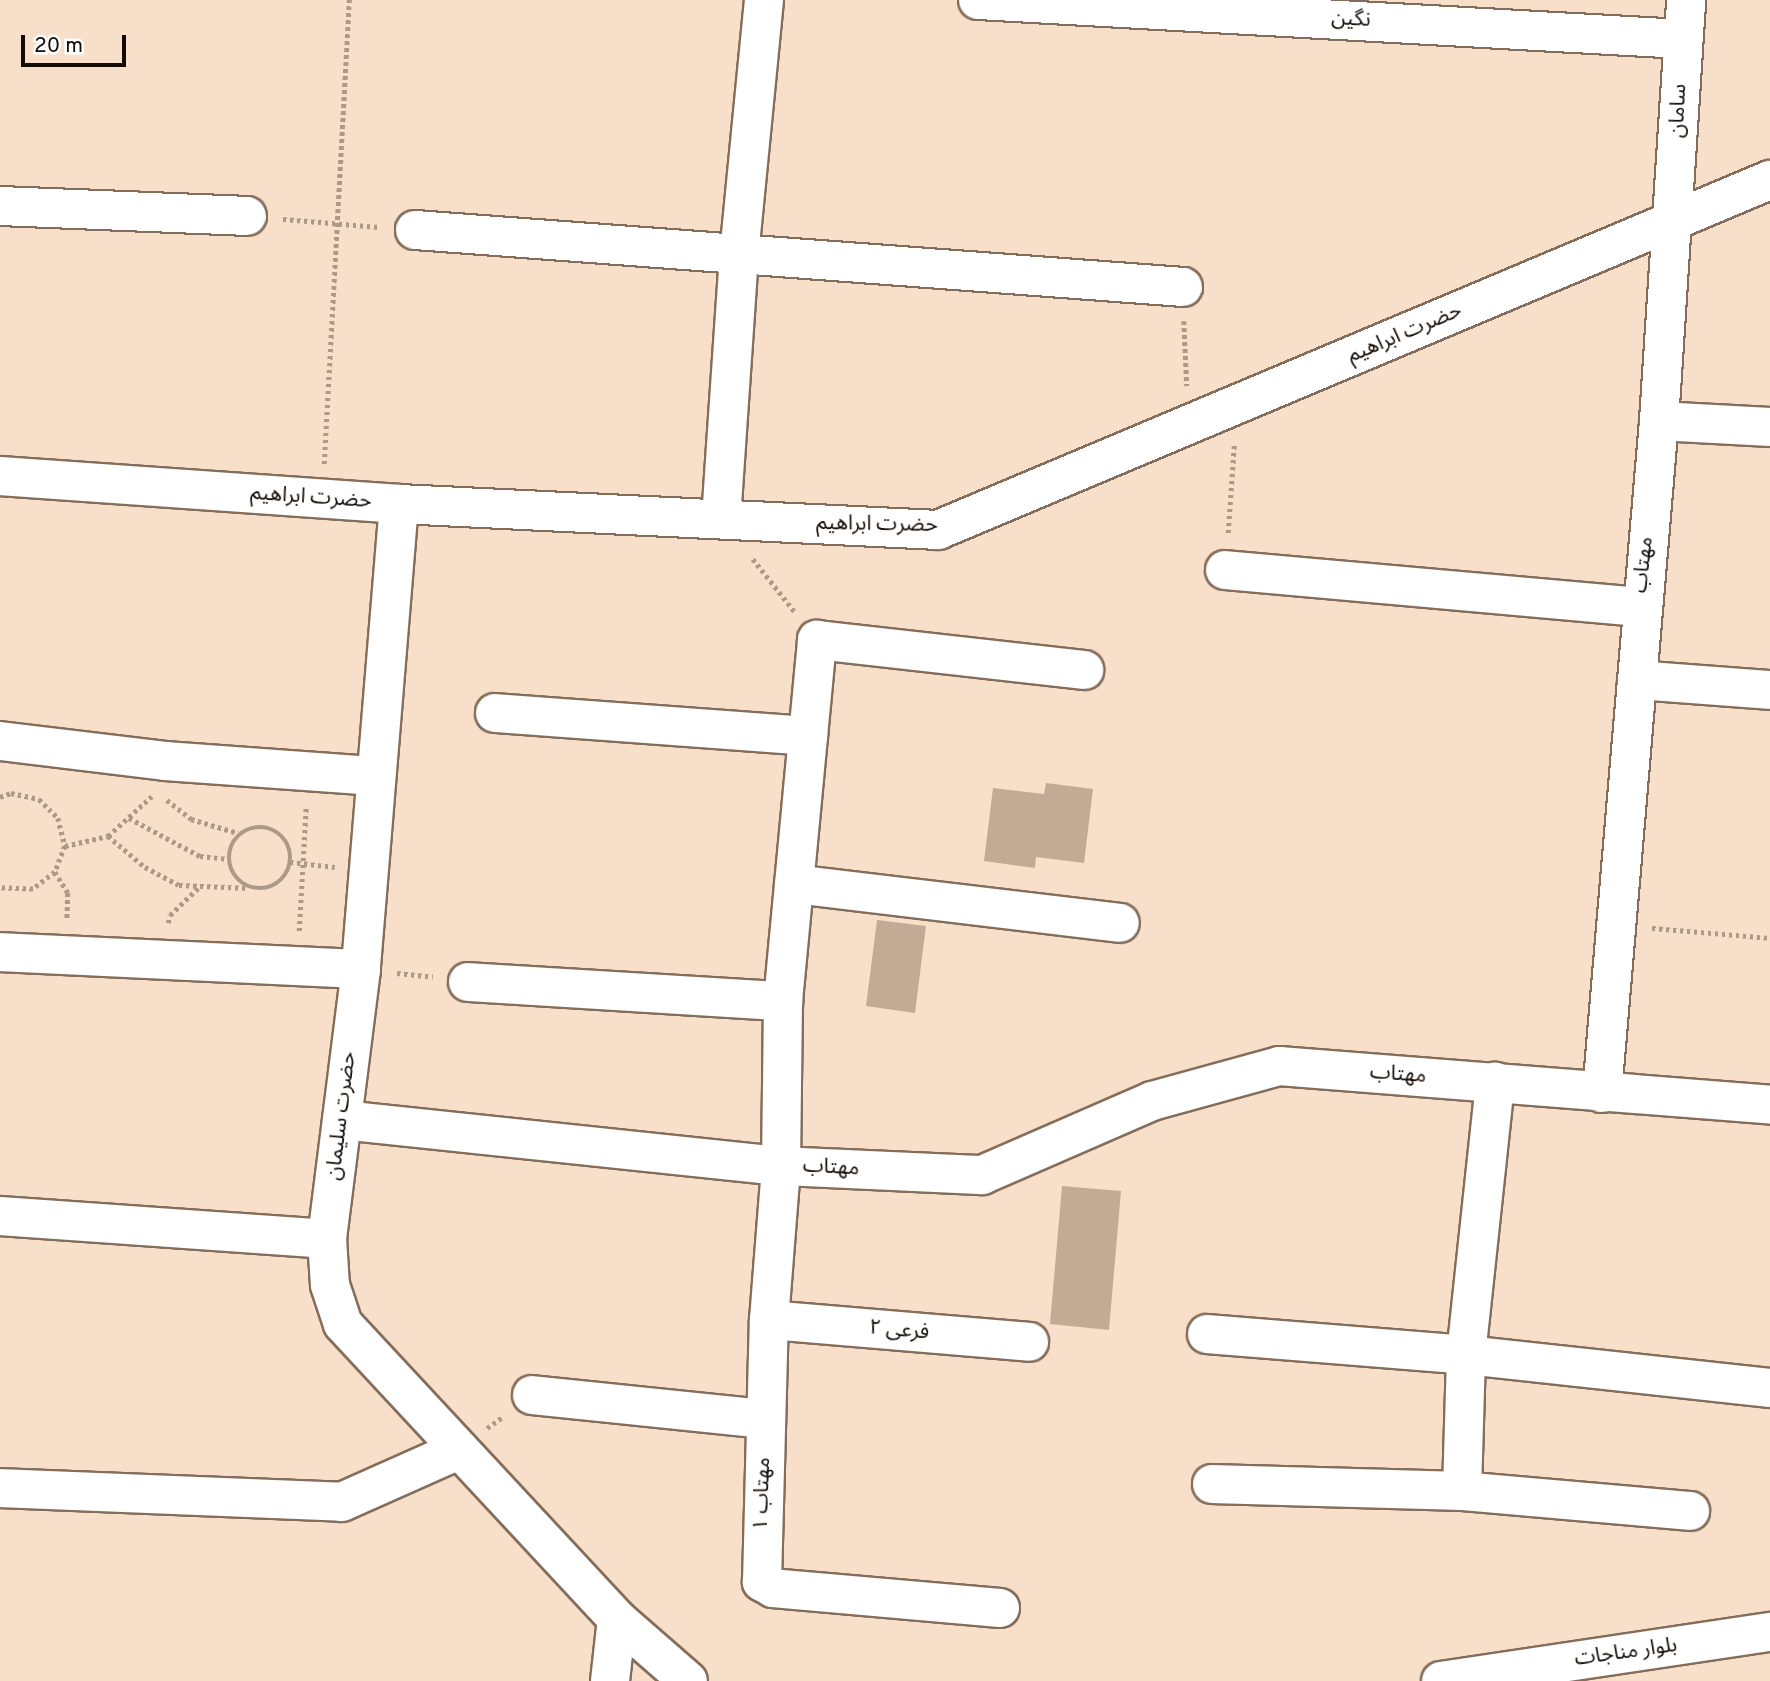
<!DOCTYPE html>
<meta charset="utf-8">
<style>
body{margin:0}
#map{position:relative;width:1770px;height:1681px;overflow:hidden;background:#f8dfc9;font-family:Overpass,"Noto Sans Arabic",sans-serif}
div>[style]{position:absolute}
.building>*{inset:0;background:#c2aa95}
.path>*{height:4.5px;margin-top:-2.25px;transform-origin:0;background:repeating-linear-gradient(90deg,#ac9988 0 3.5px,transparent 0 7px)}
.path>.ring{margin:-2.25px;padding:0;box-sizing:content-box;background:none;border:4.5px solid #ac9988;border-radius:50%}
.roads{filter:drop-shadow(2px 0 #846d5a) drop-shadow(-2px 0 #846d5a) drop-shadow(0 2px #846d5a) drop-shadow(0 -2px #846d5a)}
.street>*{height:38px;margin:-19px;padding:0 19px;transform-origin:19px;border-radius:19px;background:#fff}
.secondary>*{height:38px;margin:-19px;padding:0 19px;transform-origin:19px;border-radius:19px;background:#fff}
span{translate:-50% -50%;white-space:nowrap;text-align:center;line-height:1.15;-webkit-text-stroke:6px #fff;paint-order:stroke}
.street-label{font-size:21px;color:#130b05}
.scale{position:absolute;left:21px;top:35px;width:105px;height:32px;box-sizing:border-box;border:4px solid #130b05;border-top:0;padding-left:9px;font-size:21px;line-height:24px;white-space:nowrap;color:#130b05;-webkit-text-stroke:5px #fff;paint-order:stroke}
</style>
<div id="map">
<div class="building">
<i style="clip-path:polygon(1046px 783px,1093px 789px,1084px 863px,1036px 857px,1035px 868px,984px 861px,993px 788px,1044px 794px)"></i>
<i style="clip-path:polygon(877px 920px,926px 926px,915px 1013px,866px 1006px)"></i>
<i style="clip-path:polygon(1062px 1186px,1121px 1191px,1109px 1330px,1050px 1324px)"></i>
</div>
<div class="path">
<i style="left:283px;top:219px;width:96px;rotate:4.8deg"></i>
<i style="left:1184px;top:321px;width:65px;rotate:87.4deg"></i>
<i style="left:324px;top:464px;width:465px;rotate:-86.9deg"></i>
<i style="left:1228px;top:533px;width:89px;rotate:-86.1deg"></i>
<i style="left:753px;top:559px;width:68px;rotate:51.6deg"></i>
<i style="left:0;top:797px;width:12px;rotate:-20deg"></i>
<i style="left:11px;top:793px;width:29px;rotate:12deg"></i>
<i style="left:39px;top:799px;width:27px;rotate:45deg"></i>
<i style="left:58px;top:818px;width:29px;rotate:76deg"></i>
<i style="left:65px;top:846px;width:28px;rotate:111deg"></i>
<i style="left:55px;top:872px;width:28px;rotate:142deg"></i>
<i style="left:33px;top:889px;width:33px;rotate:-178deg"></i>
<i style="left:167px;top:800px;width:31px;rotate:38deg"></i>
<i style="left:191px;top:819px;width:49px;rotate:16.6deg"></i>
<i style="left:129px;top:818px;width:81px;rotate:28.2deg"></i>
<i style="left:200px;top:856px;width:30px;rotate:6deg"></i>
<i class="ring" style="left:229px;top:827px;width:57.5px;height:57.5px"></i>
<i style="left:108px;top:836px;width:48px;rotate:40deg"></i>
<i style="left:145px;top:867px;width:38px;rotate:28deg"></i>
<i style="left:179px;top:885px;width:69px;rotate:2.5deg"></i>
<i style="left:65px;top:846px;width:44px;rotate:-13.1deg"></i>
<i style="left:108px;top:836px;width:59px;rotate:-42.3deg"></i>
<i style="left:290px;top:862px;width:45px;rotate:6.3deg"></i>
<i style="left:55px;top:872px;width:25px;rotate:58deg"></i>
<i style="left:68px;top:893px;width:27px;rotate:92deg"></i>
<i style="left:168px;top:923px;width:8px;rotate:-76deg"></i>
<i style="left:170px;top:915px;width:39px;rotate:-44deg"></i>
<i style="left:1652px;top:928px;width:118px;rotate:4.8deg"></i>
<i style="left:299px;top:931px;width:124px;rotate:-86.8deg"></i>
<i style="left:397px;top:973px;width:36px;rotate:6deg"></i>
<i style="left:487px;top:1428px;width:19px;rotate:-35deg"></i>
</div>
<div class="roads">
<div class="street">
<i style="left:978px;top:0;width:706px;rotate:3.17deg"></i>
<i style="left:0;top:206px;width:247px;rotate:2.3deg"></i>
<i style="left:415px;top:230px;width:770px;rotate:4.24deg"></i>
<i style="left:1659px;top:421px;width:111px;rotate:3.1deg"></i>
<i style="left:0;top:476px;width:400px;rotate:4deg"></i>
<i style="left:399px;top:504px;width:540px;rotate:2.76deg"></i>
<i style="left:938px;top:530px;width:903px;rotate:-22.82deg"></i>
<i style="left:399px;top:504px;width:467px;rotate:94.7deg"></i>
<i style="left:361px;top:969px;width:272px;rotate:97.2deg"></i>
<i style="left:327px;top:1239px;width:46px;rotate:86.3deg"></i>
<i style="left:330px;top:1285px;width:41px;rotate:71.6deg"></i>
<i style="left:343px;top:1324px;width:403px;rotate:47.1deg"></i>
<i style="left:617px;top:1619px;width:94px;rotate:41.1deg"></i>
<i style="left:721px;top:519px;width:265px;rotate:-86.1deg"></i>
<i style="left:739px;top:255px;width:256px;rotate:-84.4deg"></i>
<i style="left:1225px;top:570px;width:417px;rotate:5.1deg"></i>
<i style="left:1637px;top:680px;width:133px;rotate:4.3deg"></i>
<i style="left:495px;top:713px;width:314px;rotate:4.2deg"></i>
<i style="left:0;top:741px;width:166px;rotate:6.9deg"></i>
<i style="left:165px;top:761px;width:211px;rotate:4.1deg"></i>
<i style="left:794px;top:884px;width:328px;rotate:6.8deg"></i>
<i style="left:0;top:952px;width:361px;rotate:2.7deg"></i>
<i style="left:468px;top:982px;width:316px;rotate:3.5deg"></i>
<i style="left:1602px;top:1093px;width:674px;rotate:-85.15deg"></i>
<i style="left:1659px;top:421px;width:422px;rotate:-86.3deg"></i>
<i style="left:342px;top:1120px;width:441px;rotate:6deg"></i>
<i style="left:781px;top:1166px;width:201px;rotate:2.6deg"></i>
<i style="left:982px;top:1175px;width:185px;rotate:-23.5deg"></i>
<i style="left:1152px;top:1101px;width:132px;rotate:-15.4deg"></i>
<i style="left:1279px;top:1066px;width:493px;rotate:4.5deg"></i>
<i style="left:0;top:1216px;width:328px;rotate:4deg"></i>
<i style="left:769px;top:1320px;width:261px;rotate:4.8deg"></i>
<i style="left:1207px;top:1334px;width:260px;rotate:4.6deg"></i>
<i style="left:1466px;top:1355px;width:306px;rotate:6.2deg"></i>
<i style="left:532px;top:1395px;width:235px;rotate:5.9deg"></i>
<i style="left:1212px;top:1484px;width:250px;rotate:1.6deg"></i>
<i style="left:1462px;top:1491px;width:136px;rotate:-88.3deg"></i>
<i style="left:1466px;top:1355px;width:275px;rotate:-83.9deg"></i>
<i style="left:0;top:1488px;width:342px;rotate:2.3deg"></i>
<i style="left:342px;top:1502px;width:128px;rotate:-24deg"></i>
<i style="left:1462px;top:1491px;width:229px;rotate:5deg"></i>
<i style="left:1000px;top:1608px;width:228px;rotate:-175deg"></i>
<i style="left:773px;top:1588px;width:13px;rotate:-151deg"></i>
<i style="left:762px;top:1582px;width:262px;rotate:-88.5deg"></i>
<i style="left:769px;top:1320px;width:154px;rotate:-85.5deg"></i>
<i style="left:781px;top:1166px;width:165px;rotate:-89.3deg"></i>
<i style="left:783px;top:1001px;width:363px;rotate:-84.6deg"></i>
<i style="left:817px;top:640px;width:269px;rotate:6.4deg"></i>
<i style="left:610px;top:1681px;width:62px;rotate:-83.6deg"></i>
</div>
<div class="secondary">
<i style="left:1441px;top:1681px;width:333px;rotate:-8.5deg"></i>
</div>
</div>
<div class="street-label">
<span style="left:1351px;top:20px;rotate:3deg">نگین</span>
<span style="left:1679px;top:111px;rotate:-87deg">سامان</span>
<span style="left:1405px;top:334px;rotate:-23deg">حضرت ابراهیم</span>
<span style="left:311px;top:498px;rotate:4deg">حضرت ابراهیم</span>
<span style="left:877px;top:525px;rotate:1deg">حضرت ابراهیم</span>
<span style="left:1644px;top:565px;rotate:-84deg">مهتاب</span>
<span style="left:1398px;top:1075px;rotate:4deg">مهتاب</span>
<span style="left:342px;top:1116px;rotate:-83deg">حضرت سلیمان</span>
<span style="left:831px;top:1168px;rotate:3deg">مهتاب</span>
<span style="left:899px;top:1331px;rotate:5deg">فرعی ۲</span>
<span style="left:763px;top:1494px;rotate:-88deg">مهتاب ۱</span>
<span style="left:1626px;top:1653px;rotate:-8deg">بلوار مناجات</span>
</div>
<div class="scale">20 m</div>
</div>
